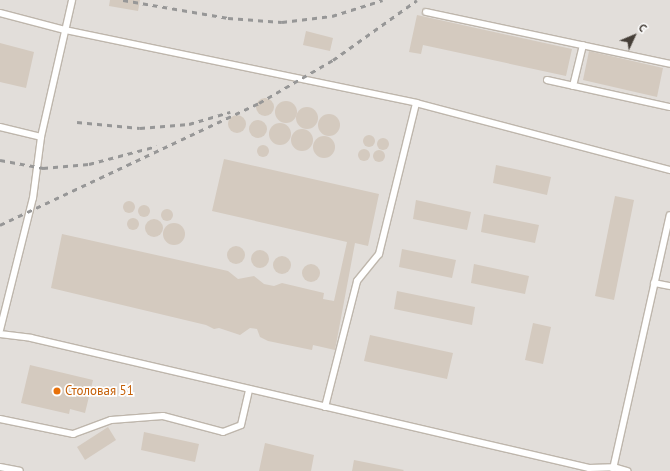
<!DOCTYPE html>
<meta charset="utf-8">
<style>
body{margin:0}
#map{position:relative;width:670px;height:471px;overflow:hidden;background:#f3efe9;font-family:"PT Sans",sans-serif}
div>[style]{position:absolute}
.industrial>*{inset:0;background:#e2deda}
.building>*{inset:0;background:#d4cabf}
.round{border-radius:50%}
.roads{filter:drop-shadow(1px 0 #beb6ac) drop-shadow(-1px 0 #beb6ac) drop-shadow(0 1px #beb6ac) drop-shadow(0 -1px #beb6ac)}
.lane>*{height:6px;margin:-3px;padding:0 3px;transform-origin:3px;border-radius:3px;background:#fff}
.rail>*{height:3px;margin-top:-1.5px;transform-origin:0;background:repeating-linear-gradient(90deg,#979797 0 5px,transparent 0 10px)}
.dots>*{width:11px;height:11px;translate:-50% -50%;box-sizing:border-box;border:2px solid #fff;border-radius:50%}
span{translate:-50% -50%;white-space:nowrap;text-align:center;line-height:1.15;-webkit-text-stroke:3.5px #fff;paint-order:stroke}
.food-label{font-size:13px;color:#c56008}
.left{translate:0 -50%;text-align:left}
.north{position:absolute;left:614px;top:16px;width:40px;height:40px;-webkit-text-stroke:3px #fff;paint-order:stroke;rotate:46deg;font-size:11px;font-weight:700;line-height:16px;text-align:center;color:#463f38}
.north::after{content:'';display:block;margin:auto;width:14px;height:18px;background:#463f38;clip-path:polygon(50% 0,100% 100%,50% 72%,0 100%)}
</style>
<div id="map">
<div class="industrial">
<i style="clip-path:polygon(0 0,670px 0,670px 471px,0 471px)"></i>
</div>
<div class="building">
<i style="clip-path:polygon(110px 0,140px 0,138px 11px,109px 6px)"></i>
<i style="clip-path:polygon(417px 15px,572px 49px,566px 76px,423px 45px,421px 54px,409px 52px)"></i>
<i style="clip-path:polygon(306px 31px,333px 38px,330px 51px,303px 45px)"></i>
<i style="clip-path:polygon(0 43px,34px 52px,26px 88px,0 82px)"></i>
<i style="clip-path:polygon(589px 51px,663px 68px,657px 97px,583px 80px)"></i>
<i class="round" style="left:256px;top:98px;width:18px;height:18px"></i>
<i class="round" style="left:275px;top:101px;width:22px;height:22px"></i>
<i class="round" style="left:296px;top:107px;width:22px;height:22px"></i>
<i class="round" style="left:318px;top:114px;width:22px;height:22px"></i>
<i class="round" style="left:228px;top:115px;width:18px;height:18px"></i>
<i class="round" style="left:249px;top:120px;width:18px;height:18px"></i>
<i class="round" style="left:269px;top:123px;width:22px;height:22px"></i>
<i class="round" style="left:291px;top:129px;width:22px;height:22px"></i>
<i class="round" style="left:363px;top:135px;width:12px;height:12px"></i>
<i class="round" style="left:313px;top:136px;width:22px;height:22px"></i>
<i class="round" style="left:377px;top:138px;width:12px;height:12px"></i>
<i class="round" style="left:257px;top:145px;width:12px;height:12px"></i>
<i class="round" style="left:358px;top:149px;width:12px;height:12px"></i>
<i class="round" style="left:373px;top:150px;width:12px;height:12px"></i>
<i style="clip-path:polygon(224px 159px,379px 194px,368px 246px,355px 243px,335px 350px,313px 345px,312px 350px,268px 341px,260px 337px,257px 329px,250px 328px,240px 335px,219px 328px,214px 329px,206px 325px,51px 288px,62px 234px,228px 271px,238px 279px,254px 276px,264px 284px,274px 286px,282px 283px,324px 293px,323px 299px,334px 301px,347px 242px,212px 211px)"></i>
<i style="clip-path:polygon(496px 165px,551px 177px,547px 195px,493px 183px)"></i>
<i style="clip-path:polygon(615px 196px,634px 200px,614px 300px,595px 296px)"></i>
<i style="clip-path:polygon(416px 200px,471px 212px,467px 230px,413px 219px)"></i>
<i class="round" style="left:123px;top:201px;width:12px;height:12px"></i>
<i class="round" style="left:138px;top:205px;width:12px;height:12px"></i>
<i class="round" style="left:161px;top:209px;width:12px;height:12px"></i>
<i style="clip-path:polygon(484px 214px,539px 225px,535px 243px,481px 232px)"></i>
<i class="round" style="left:127px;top:218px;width:12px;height:12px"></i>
<i class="round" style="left:145px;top:219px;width:18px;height:18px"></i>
<i class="round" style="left:163px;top:223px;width:22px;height:22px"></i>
<i class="round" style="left:227px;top:246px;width:18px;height:18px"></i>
<i style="clip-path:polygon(402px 249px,456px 260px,452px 278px,399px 267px)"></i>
<i class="round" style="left:251px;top:250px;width:18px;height:18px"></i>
<i class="round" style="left:273px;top:256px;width:18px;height:18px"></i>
<i style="clip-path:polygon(474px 264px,529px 276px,525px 294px,471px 283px)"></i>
<i class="round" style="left:302px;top:264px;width:18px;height:18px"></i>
<i style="clip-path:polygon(397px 291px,475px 307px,472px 325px,394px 309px)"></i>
<i style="clip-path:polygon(533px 323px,551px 327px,543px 364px,525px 360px)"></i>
<i style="clip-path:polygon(370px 335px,453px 353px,447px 379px,364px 361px)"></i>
<i style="clip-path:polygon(30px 365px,93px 380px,85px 413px,70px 409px,69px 414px,21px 403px)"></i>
<i style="clip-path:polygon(108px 427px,116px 440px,85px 460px,77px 447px)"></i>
<i style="clip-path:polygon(144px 432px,199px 444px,195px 462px,141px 450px)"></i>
<i style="clip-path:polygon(265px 443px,314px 455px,311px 471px,259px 471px)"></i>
<i style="clip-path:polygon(354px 460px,404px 470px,403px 471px,352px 471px)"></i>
</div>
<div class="roads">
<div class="lane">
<i style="left:426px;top:12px;width:249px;rotate:12deg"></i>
<i style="left:0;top:13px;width:67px;rotate:14.7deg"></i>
<i style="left:65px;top:30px;width:359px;rotate:11.7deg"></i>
<i style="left:416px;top:103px;width:263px;rotate:14.8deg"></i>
<i style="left:547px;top:80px;width:126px;rotate:12.4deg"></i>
<i style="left:573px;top:86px;width:42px;rotate:-76.3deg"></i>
<i style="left:0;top:127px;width:42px;rotate:13.7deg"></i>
<i style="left:654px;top:283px;width:16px;rotate:11deg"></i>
<i style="left:0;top:330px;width:136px;rotate:-76deg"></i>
<i style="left:33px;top:198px;width:62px;rotate:-82.5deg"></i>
<i style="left:41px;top:137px;width:140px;rotate:-77.2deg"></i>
<i style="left:0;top:334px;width:31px;rotate:7deg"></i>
<i style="left:31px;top:338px;width:573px;rotate:13.11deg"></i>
<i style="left:589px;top:468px;width:24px;rotate:-2deg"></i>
<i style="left:613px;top:467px;width:15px;rotate:16deg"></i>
<i style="left:325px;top:407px;width:130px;rotate:-75.7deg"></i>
<i style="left:357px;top:281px;width:35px;rotate:-51deg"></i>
<i style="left:379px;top:254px;width:155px;rotate:-76.2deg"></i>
<i style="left:0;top:419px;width:75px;rotate:11.6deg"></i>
<i style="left:73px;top:434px;width:40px;rotate:-20.2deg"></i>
<i style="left:111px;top:420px;width:52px;rotate:-4.4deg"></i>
<i style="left:163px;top:416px;width:62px;rotate:14.9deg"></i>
<i style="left:223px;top:432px;width:19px;rotate:-21deg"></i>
<i style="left:241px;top:425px;width:37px;rotate:-77deg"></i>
<i style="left:0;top:467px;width:20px;rotate:11deg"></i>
<i style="left:613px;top:469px;width:260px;rotate:-77.4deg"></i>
</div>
</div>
<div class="rail">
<i style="left:123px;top:0;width:107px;rotate:9.7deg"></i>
<i style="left:228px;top:18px;width:54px;rotate:4.2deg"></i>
<i style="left:282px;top:22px;width:50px;rotate:-6.8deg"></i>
<i style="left:332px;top:16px;width:53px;rotate:-17.4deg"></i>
<i style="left:77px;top:122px;width:63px;rotate:5.4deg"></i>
<i style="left:140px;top:128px;width:49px;rotate:-4.7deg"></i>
<i style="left:189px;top:124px;width:43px;rotate:-16.3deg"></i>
<i style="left:0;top:160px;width:44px;rotate:10.5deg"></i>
<i style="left:43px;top:168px;width:46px;rotate:-5deg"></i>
<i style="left:89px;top:164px;width:70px;rotate:-14.8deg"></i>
<i style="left:0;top:225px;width:286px;rotate:-25.2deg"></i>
<i style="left:259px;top:103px;width:86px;rotate:-30.2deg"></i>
<i style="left:333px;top:60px;width:103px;rotate:-35.5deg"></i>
</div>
<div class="dots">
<i style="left:57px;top:391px;background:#e8710a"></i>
</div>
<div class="food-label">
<span class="left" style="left:65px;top:391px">Столовая 51</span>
</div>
<div class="north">С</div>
</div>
